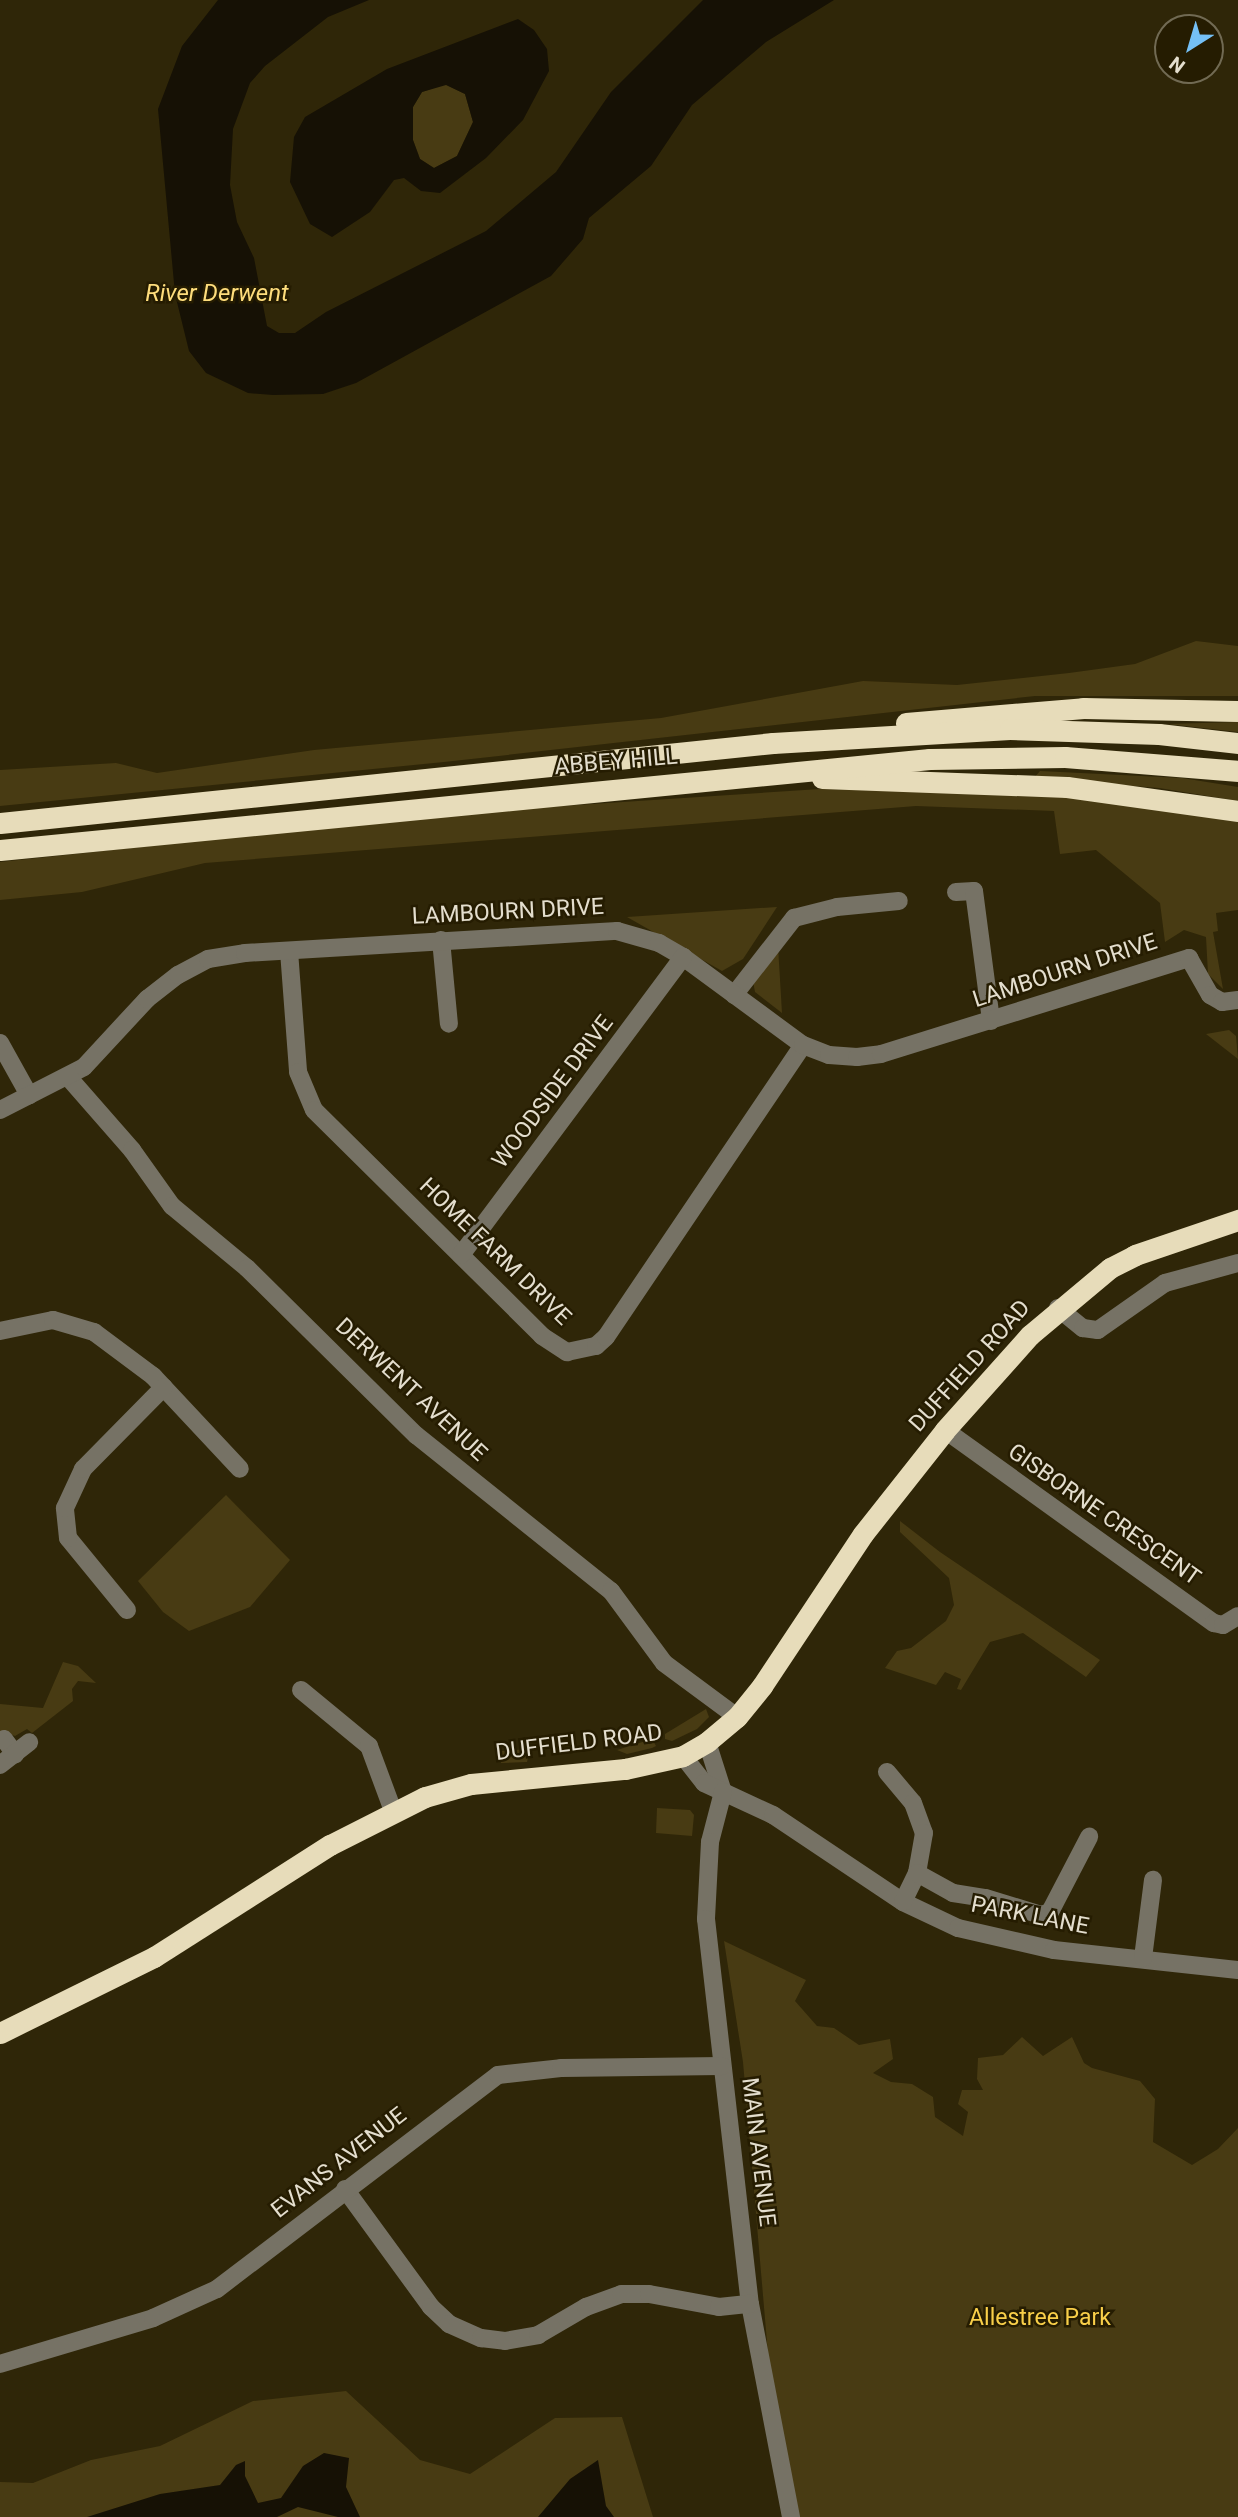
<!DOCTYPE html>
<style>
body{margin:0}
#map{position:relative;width:1238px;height:2517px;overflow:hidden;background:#2f2608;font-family:Roboto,sans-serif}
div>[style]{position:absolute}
.green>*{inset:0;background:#483b13}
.water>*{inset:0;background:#161105}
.minor>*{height:18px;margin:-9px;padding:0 9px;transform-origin:9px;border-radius:9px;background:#767265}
.highway>*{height:21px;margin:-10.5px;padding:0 10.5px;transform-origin:10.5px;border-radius:10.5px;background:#e7dcba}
span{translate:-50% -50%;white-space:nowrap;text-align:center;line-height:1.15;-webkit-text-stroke:5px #251c01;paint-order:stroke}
.street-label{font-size:23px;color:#e4dece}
.park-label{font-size:23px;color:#f9cf49}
.water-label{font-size:24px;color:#fedd7c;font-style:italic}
.north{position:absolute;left:1154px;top:14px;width:70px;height:70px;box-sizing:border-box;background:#251c01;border:2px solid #716a53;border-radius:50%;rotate:217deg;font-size:19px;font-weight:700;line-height:28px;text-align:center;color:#e4dece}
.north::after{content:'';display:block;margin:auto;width:24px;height:32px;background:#75c0f6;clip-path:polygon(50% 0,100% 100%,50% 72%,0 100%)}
</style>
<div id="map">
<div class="green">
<i style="clip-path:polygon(445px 84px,465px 94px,473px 122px,457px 156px,434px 168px,420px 159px,413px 140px,413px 107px,422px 92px)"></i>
<i style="clip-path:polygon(1196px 641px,1238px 646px,1238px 696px,1035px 696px,444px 762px,0 806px,0 770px,116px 763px,157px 773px,314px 750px,661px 718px,863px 681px,957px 685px,1069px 673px,1135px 664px)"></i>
<i style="clip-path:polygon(1238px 722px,1238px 732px,1167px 724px)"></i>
<i style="clip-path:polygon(1040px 771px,1182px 778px,1238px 787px,1238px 801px,1159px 788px,1034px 778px)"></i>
<i style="clip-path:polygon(820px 789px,1071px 794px,1238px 818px,1238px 910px,1216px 913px,1218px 931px,1213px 932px,1223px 989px,1208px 974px,1206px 937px,1184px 930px,1165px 942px,1160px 903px,1096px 850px,1060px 854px,1054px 811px,916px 806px,205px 863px,82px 892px,0 900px,0 862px,456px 813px)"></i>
<i style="clip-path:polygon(777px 907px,743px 959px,722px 971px,627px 917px)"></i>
<i style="clip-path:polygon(778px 946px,782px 1013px,755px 992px,753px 981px)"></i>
<i style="clip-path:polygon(1229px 1030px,1236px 1036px,1238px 1059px,1206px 1034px)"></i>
<i style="clip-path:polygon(226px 1495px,290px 1560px,250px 1607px,189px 1631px,163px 1612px,138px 1581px)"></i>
<i style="clip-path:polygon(900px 1521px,940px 1552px,1100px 1660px,1086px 1677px,1023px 1633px,990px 1642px,961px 1690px,957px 1689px,961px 1679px,945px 1672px,936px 1685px,885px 1668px,897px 1651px,911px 1648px,946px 1621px,954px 1605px,949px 1578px,900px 1532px)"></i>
<i style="clip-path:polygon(63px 1662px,78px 1666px,96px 1683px,78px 1681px,72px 1689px,73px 1701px,32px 1733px,27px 1729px,15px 1736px,0 1731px,0 1704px,43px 1708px)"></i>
<i style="clip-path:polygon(706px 1709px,709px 1717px,697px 1729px,672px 1741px,665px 1739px,665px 1734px)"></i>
<i style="clip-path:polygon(652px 1739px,656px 1746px,652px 1748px,627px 1754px,617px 1750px)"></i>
<i style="clip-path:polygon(530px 1749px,527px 1762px,501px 1763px,502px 1751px)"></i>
<i style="clip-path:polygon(657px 1808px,690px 1810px,694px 1815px,692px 1836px,656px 1833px)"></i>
<i style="clip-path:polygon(724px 1941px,806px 1980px,795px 2001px,817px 2026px,834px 2028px,859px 2045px,890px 2039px,893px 2059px,873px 2073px,891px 2082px,912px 2084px,933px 2097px,935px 2117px,963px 2136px,968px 2112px,958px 2104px,962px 2090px,983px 2090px,977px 2079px,978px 2058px,1003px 2055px,1022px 2037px,1043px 2056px,1072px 2037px,1084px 2063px,1092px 2068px,1140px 2081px,1155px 2099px,1153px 2142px,1192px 2165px,1218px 2149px,1238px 2128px,1238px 2517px,782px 2517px,743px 2062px)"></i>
<i style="clip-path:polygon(346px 2391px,420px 2460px,470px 2474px,555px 2418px,622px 2417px,653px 2517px,0 2517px,0 2482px,33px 2483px,91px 2460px,160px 2446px,253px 2401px)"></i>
</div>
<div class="water">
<i style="clip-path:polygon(218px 0,369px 0,328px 17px,265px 66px,250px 83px,233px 129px,230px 185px,237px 222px,254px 258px,267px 326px,279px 333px,295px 333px,326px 312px,486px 231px,556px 172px,611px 92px,703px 0,834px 0,766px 42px,692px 105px,651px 166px,589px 218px,583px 239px,551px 276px,356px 383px,323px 394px,273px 395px,248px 393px,206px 373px,189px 351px,175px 294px,158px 109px,182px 46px)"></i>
<i style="clip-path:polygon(evenodd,518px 19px,534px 30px,547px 49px,549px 71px,523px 120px,486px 158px,440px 193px,421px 191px,404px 178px,394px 180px,370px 212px,332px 237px,310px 224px,290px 182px,294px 137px,305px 117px,387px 69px,518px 19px,446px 85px,465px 94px,473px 122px,457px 156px,434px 168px,420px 159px,413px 140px,413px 107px,422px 92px,446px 85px)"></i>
<i style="clip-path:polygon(324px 2453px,349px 2458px,346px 2487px,360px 2517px,338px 2517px,298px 2507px,277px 2517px,87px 2517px,160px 2494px,220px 2485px,236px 2465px,245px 2461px,245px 2476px,258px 2503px,281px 2498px,303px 2466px)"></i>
<i style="clip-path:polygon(598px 2460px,606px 2506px,614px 2517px,538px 2517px,570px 2479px)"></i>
</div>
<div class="minor">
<i style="left:956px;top:892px;width:18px;rotate:-3deg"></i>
<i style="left:974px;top:891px;width:131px;rotate:82.5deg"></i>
<i style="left:441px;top:940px;width:84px;rotate:84.6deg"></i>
<i style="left:289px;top:951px;width:121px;rotate:85.7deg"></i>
<i style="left:298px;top:1072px;width:41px;rotate:67.2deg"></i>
<i style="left:314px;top:1110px;width:321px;rotate:44.7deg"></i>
<i style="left:542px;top:1336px;width:30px;rotate:33deg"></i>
<i style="left:567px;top:1352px;width:30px;rotate:-12deg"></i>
<i style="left:596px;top:1346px;width:13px;rotate:-42deg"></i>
<i style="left:606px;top:1337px;width:352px;rotate:-56deg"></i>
<i style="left:734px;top:995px;width:98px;rotate:-52.1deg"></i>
<i style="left:794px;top:918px;width:44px;rotate:-14.3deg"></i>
<i style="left:837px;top:907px;width:62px;rotate:-5.5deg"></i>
<i style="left:0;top:1043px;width:60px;rotate:60.9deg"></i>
<i style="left:69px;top:1078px;width:96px;rotate:48.8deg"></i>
<i style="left:132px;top:1150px;width:69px;rotate:54.5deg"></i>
<i style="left:172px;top:1206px;width:97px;rotate:39.6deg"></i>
<i style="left:247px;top:1268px;width:238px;rotate:44.7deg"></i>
<i style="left:416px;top:1435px;width:250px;rotate:38.7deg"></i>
<i style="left:611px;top:1591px;width:89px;rotate:53.6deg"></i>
<i style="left:664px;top:1663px;width:91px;rotate:36.5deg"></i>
<i style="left:0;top:1110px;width:94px;rotate:-27.1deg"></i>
<i style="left:84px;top:1067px;width:93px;rotate:-47.2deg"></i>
<i style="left:147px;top:999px;width:39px;rotate:-38deg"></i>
<i style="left:178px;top:975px;width:34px;rotate:-28deg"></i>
<i style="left:208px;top:959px;width:37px;rotate:-9deg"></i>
<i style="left:245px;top:953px;width:373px;rotate:-3.4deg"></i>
<i style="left:617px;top:931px;width:44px;rotate:15.9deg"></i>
<i style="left:659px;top:943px;width:28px;rotate:30deg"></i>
<i style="left:683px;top:957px;width:149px;rotate:36.3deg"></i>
<i style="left:803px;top:1045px;width:28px;rotate:21deg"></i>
<i style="left:829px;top:1055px;width:28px;rotate:4deg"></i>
<i style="left:857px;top:1057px;width:24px;rotate:-7deg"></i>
<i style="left:881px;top:1054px;width:323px;rotate:-17.3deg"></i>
<i style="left:1189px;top:958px;width:43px;rotate:60.4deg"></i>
<i style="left:1210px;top:995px;width:14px;rotate:30deg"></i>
<i style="left:1222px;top:1002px;width:16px;rotate:-7deg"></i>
<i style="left:461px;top:1255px;width:372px;rotate:-53.3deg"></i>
<i style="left:1058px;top:1308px;width:32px;rotate:39deg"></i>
<i style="left:1083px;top:1328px;width:15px;rotate:8deg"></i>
<i style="left:1098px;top:1330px;width:82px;rotate:-35deg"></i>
<i style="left:1165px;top:1283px;width:76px;rotate:-15.3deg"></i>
<i style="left:0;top:1331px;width:54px;rotate:-11.7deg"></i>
<i style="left:53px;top:1320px;width:43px;rotate:16.3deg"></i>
<i style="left:94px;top:1332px;width:74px;rotate:36.7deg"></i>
<i style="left:153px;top:1376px;width:127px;rotate:46.9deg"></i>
<i style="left:945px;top:1430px;width:331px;rotate:35.7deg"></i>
<i style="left:1214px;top:1623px;width:9px;rotate:13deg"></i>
<i style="left:1223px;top:1625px;width:17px;rotate:-31deg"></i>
<i style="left:127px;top:1610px;width:93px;rotate:-129.3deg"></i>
<i style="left:68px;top:1538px;width:30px;rotate:-96deg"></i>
<i style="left:65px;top:1508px;width:43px;rotate:-65.2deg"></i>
<i style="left:83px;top:1469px;width:115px;rotate:-45.4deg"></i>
<i style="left:301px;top:1690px;width:88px;rotate:39.5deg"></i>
<i style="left:369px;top:1746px;width:69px;rotate:69.7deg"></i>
<i style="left:4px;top:1739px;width:19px;rotate:54deg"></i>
<i style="left:707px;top:1742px;width:52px;rotate:72.3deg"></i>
<i style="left:683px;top:1756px;width:34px;rotate:52deg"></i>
<i style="left:704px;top:1783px;width:76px;rotate:24.9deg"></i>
<i style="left:773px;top:1815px;width:156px;rotate:33.8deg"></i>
<i style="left:903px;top:1902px;width:61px;rotate:25.3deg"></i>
<i style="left:958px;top:1928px;width:98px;rotate:12.9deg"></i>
<i style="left:1054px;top:1950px;width:185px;rotate:6.2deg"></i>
<i style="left:0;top:1765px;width:37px;rotate:-38deg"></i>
<i style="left:887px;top:1772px;width:40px;rotate:50deg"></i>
<i style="left:913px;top:1803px;width:32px;rotate:70deg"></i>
<i style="left:924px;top:1833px;width:41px;rotate:99.9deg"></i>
<i style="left:917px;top:1873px;width:32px;rotate:116deg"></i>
<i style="left:723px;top:1792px;width:52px;rotate:104.6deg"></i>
<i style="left:710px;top:1842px;width:77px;rotate:93deg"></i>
<i style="left:706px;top:1919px;width:388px;rotate:83.5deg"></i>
<i style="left:750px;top:2304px;width:217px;rotate:79.1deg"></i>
<i style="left:917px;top:1873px;width:41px;rotate:29.1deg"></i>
<i style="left:953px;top:1893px;width:33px;rotate:9deg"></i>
<i style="left:986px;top:1898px;width:58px;rotate:17.2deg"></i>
<i style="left:1041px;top:1915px;width:9px;rotate:-18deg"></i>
<i style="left:1050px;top:1912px;width:85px;rotate:-62.5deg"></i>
<i style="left:1143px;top:1958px;width:79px;rotate:-82.7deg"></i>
<i style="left:345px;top:2189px;width:146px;rotate:53.9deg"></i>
<i style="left:431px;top:2307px;width:25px;rotate:43deg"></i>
<i style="left:449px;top:2324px;width:35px;rotate:24deg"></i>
<i style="left:481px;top:2338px;width:24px;rotate:7deg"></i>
<i style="left:505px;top:2341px;width:34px;rotate:-10deg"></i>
<i style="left:538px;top:2335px;width:56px;rotate:-30.3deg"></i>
<i style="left:586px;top:2307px;width:37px;rotate:-20deg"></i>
<i style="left:621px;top:2294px;width:28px"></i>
<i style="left:649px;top:2294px;width:71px;rotate:10.5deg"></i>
<i style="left:719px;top:2307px;width:31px;rotate:-6deg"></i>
<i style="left:0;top:2364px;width:160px;rotate:-16.7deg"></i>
<i style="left:153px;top:2318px;width:70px;rotate:-24.4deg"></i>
<i style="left:217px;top:2289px;width:353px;rotate:-37.3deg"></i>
<i style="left:498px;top:2075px;width:63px;rotate:-6.3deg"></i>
<i style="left:561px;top:2068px;width:161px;rotate:-0.7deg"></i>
</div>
<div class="highway">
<i style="left:906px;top:723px;width:178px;rotate:-4.8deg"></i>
<i style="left:1083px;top:708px;width:155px;rotate:1.1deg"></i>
<i style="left:822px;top:778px;width:245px;rotate:2.1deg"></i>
<i style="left:1067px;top:787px;width:173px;rotate:8deg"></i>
<i style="left:0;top:823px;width:777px;rotate:-5.91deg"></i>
<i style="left:773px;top:743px;width:237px;rotate:-3.4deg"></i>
<i style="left:1010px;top:729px;width:149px;rotate:1.9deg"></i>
<i style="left:1159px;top:734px;width:80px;rotate:6.5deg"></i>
<i style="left:0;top:850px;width:934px;rotate:-5.59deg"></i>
<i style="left:930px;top:759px;width:135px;rotate:-0.8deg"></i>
<i style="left:1065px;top:757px;width:174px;rotate:4.6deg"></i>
<i style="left:0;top:2033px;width:172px;rotate:-26.3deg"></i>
<i style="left:154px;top:1957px;width:209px;rotate:-32.5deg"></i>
<i style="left:330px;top:1845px;width:106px;rotate:-26.8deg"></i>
<i style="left:425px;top:1797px;width:48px;rotate:-15.8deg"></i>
<i style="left:471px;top:1784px;width:155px;rotate:-5.6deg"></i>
<i style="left:625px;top:1769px;width:59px;rotate:-12.6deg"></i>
<i style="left:683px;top:1756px;width:28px;rotate:-30deg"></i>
<i style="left:707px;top:1742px;width:39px;rotate:-40deg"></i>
<i style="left:737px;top:1717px;width:40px;rotate:-51deg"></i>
<i style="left:762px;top:1686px;width:182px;rotate:-56.4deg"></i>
<i style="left:863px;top:1534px;width:132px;rotate:-51.7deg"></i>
<i style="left:945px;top:1430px;width:127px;rotate:-48.2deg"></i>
<i style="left:1030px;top:1335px;width:104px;rotate:-39.9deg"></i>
<i style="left:1110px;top:1268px;width:28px;rotate:-27deg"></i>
<i style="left:1135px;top:1255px;width:109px;rotate:-18.8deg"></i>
</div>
<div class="street-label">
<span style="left:616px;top:762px;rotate:-5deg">ABBEY HILL</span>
<span style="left:508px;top:912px;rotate:-3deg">LAMBOURN DRIVE</span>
<span style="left:1065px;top:971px;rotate:-18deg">LAMBOURN DRIVE</span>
<span style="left:553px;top:1092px;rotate:-53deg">WOODSIDE DRIVE</span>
<span style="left:495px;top:1252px;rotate:44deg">HOME FARM DRIVE</span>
<span style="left:970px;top:1366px;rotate:-48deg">DUFFIELD ROAD</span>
<span style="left:411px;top:1390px;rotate:43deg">DERWENT AVENUE</span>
<span style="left:1104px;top:1515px;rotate:35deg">GISBORNE CRESCENT</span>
<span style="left:579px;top:1743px;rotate:-7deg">DUFFIELD ROAD</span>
<span style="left:1030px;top:1916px;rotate:11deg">PARK LANE</span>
<span style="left:758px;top:2152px;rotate:83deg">MAIN AVENUE</span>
<span style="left:339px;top:2163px;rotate:-38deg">EVANS AVENUE</span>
</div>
<div class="park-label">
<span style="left:1040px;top:2318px">Allestree Park</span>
</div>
<div class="water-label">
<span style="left:217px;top:294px">River Derwent</span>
</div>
<div class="north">N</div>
</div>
